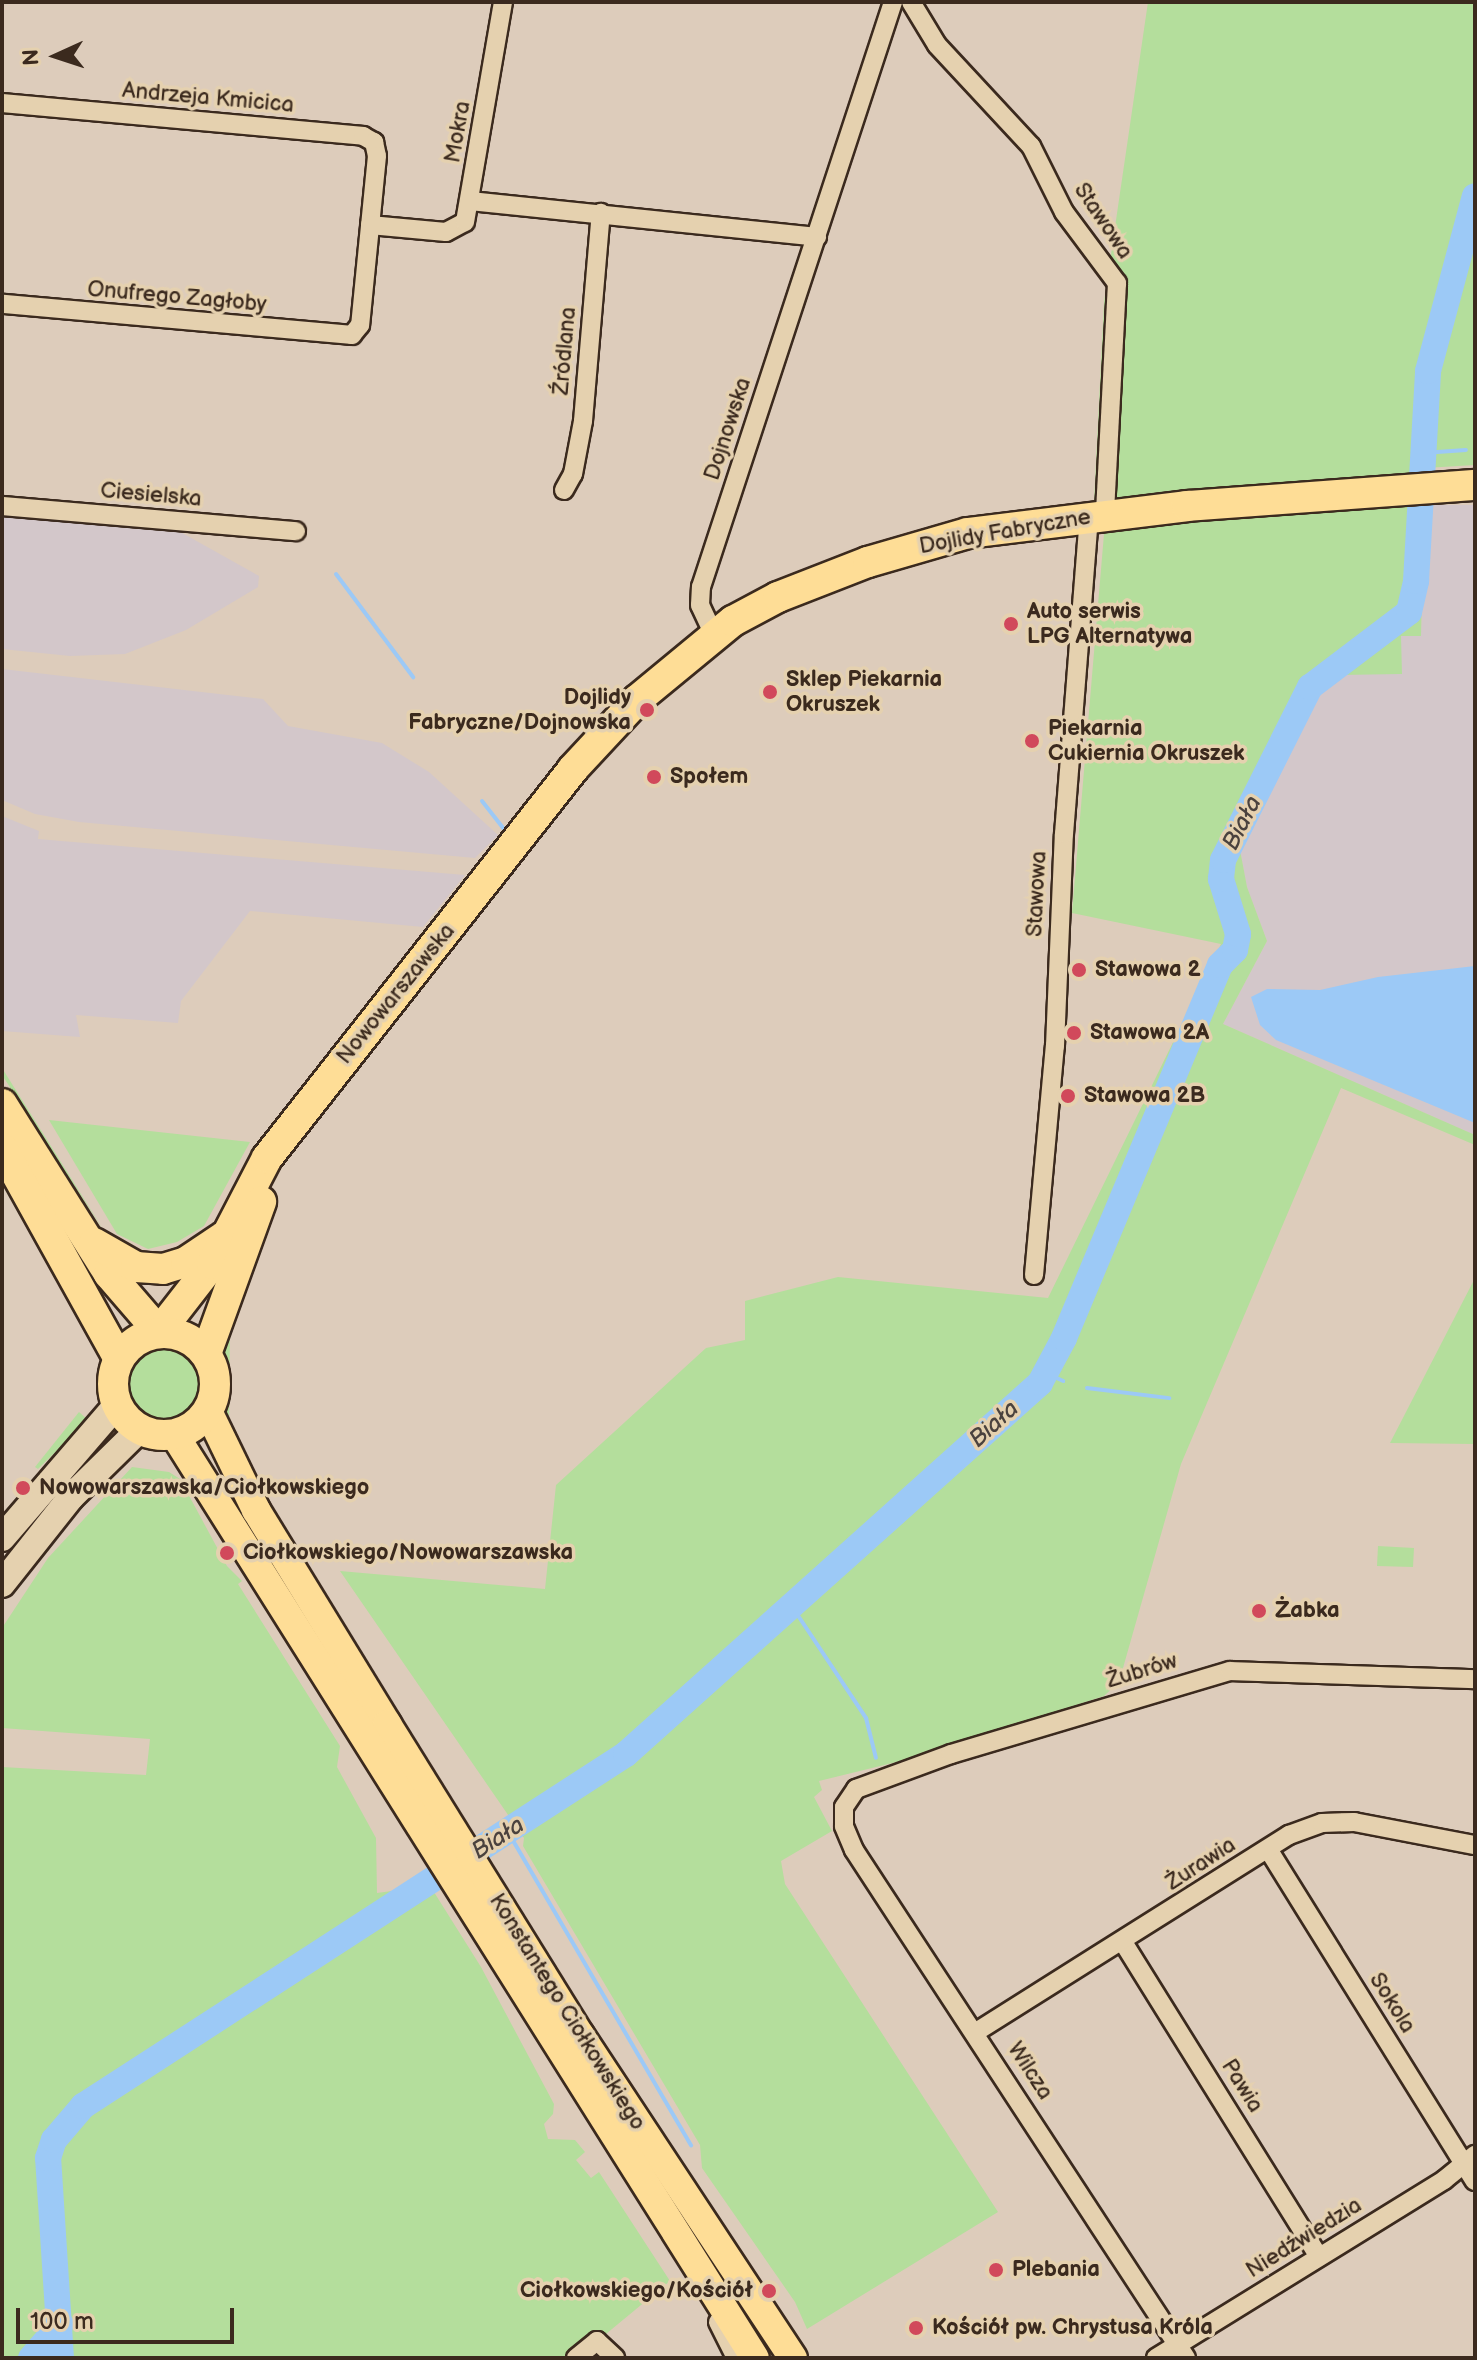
<!DOCTYPE html>
<meta charset="utf-8">
<style>
body{margin:0}
#map{position:relative;width:1477px;height:2360px;overflow:hidden;background:#dcb;font-family:"Balsamiq Sans",sans-serif}
div>[style]{position:absolute}
.built>*{inset:0;background:#d3c7ca}
.green>*{inset:0;background:#b4de9c}
.round{border-radius:50%}
.water>*{inset:0;background:#9cc9f6}
.stream>*{height:4px;margin:-2px;padding:0 2px;transform-origin:2px;border-radius:2px;background:#9cc9f6}
.river>*{height:26px;margin:-13px;padding:0 13px;transform-origin:13px;border-radius:13px;background:#9cc9f6}
.roads{filter:drop-shadow(2px 0 #3b2a1e) drop-shadow(-2px 0 #3b2a1e) drop-shadow(0 2px #3b2a1e) drop-shadow(0 -2px #3b2a1e)}
.minor>*{height:18px;margin:-9px;padding:0 9px;transform-origin:9px;border-radius:9px;background:#e5d1af}
.secondary>*{height:26px;margin:-13px;padding:0 13px;transform-origin:13px;border-radius:13px;background:#e5d1af}
.primary>*{height:28px;margin:-14px;padding:0 14px;transform-origin:14px;border-radius:14px;background:#fedd96}
.trunk>*{height:30px;margin:-15px;padding:0 15px;transform-origin:15px;border-radius:15px;background:#fedd96}
.trunk>.ring{margin:-15px;padding:0;box-sizing:content-box;background:none;border:30px solid #fedd96;border-radius:50%}
.dots>*{width:22px;height:22px;translate:-50% -50%;box-sizing:border-box;border:4px solid #e5d1af;border-radius:50%}
span{translate:-50% -50%;white-space:nowrap;text-align:center;line-height:1.15;-webkit-text-stroke:7px #e5d1af;paint-order:stroke}
.street-label{font-size:22px;color:#3b2a1e}
.poi-label{font-size:22px;color:#3b2a1e;font-weight:700}
.left{translate:0 -50%;text-align:left}
.right{translate:-100% -50%;text-align:right}
.water-label{font-size:24px;color:#4a423e;font-style:italic}
.frame{position:absolute;inset:0;border:4px solid #3b2a1e;pointer-events:none}
.north{position:absolute;left:16px;top:16px;width:80px;height:80px;-webkit-text-stroke:6px #e5d1af;paint-order:stroke;rotate:267deg;font-size:22px;font-weight:700;line-height:32px;text-align:center;color:#3b2a1e}
.north::after{content:'';display:block;margin:auto;width:28px;height:36px;background:#3b2a1e;clip-path:polygon(50% 0,100% 100%,50% 72%,0 100%)}
.scale{position:absolute;left:16px;top:2308px;width:218px;height:36px;box-sizing:border-box;border:4px solid #3b2a1e;border-top:0;padding-left:10px;font-size:24px;line-height:28px;white-space:nowrap;color:#3b2a1e;-webkit-text-stroke:6px #e5d1af;paint-order:stroke}
</style>
<div id="map">
<div class="built">
<i style="clip-path:polygon(2px 496px,134px 506px,259px 576px,258px 587px,186px 630px,125px 654px,70px 656px,2px 649px)"></i>
<i style="clip-path:polygon(1424px 505px,1475px 505px,1475px 1135px,1223px 1024px,1267px 941px,1247px 887px,1237px 834px,1312px 690px,1401px 635px,1421px 636px)"></i>
<i style="clip-path:polygon(2px 669px,263px 699px,288px 726px,382px 743px,429px 772px,498px 835px,475px 858px,79px 822px,35px 814px,2px 800px)"></i>
<i style="clip-path:polygon(2px 816px,39px 831px,38px 839px,465px 875px,423px 927px,250px 911px,181px 1001px,178px 1023px,76px 1015px,80px 1037px,2px 1031px)"></i>
</div>
<div class="green">
<i style="clip-path:polygon(1148px 2px,1475px 2px,1475px 465px,1425px 468px,1421px 636px,1401px 636px,1402px 674px,1339px 675px,1312px 690px,1237px 834px,1247px 887px,1267px 941px,1223px 1024px,1475px 1135px,1475px 1145px,1341px 1088px,1181px 1464px,1119px 1682px,1104px 1696px,921px 1756px,819px 1781px,822px 1790px,814px 1797px,832px 1831px,781px 1861px,785px 1884px,998px 2212px,807px 2329px,795px 2302px,702px 2168px,700px 2145px,523px 1846px,524px 1838px,340px 1571px,545px 1589px,556px 1485px,706px 1348px,745px 1340px,745px 1301px,838px 1277px,1048px 1298px,1221px 944px,1072px 913px,1105px 522px,1094px 502px,1104px 302px)"></i>
<i style="clip-path:polygon(2px 1068px,106px 1234px,2px 1075px)"></i>
<i style="clip-path:polygon(49px 1120px,250px 1142px,204px 1226px,177px 1242px,148px 1249px,117px 1234px)"></i>
<i style="clip-path:polygon(1475px 1278px,1475px 1444px,1390px 1443px)"></i>
<i style="clip-path:polygon(230px 1329px,229px 1423px,228px 1433px,221px 1354px)"></i>
<i class="round" style="left:125px;top:1344px;width:78px;height:78px"></i>
<i style="clip-path:polygon(79px 1412px,88px 1420px,38px 1469px,35px 1467px)"></i>
<i style="clip-path:polygon(132px 1467px,169px 1472px,180px 1479px,227px 1566px,242px 1581px,238px 1584px,340px 1746px,337px 1767px,376px 1838px,377px 1893px,399px 1890px,422px 1873px,481px 1967px,554px 2104px,553px 2114px,544px 2124px,548px 2139px,575px 2140px,585px 2152px,576px 2160px,591px 2178px,599px 2172px,670px 2281px,577px 2358px,2px 2358px,2px 1767px,146px 1775px,150px 1739px,2px 1728px,2px 1628px,48px 1558px)"></i>
<i style="clip-path:polygon(1378px 1546px,1414px 1548px,1413px 1567px,1377px 1566px)"></i>
</div>
<div class="water">
<i style="clip-path:polygon(1475px 966px,1475px 1123px,1276px 1040px,1260px 1025px,1251px 997px,1267px 989px,1320px 990px,1378px 977px)"></i>
</div>
<div class="stream">
<i style="left:1423px;top:453px;width:43px;rotate:-4deg"></i>
<i style="left:336px;top:574px;width:129px;rotate:53.2deg"></i>
<i style="left:482px;top:801px;width:34px;rotate:52deg"></i>
<i style="left:1046px;top:1373px;width:19px;rotate:25deg"></i>
<i style="left:1087px;top:1388px;width:83px;rotate:7deg"></i>
<i style="left:791px;top:1605px;width:136px;rotate:56.4deg"></i>
<i style="left:866px;top:1718px;width:41px;rotate:76deg"></i>
<i style="left:508px;top:1832px;width:363px;rotate:59.7deg"></i>
</div>
<div class="river">
<i style="left:31px;top:2358px;width:45px;rotate:-48.6deg"></i>
<i style="left:61px;top:2358px;width:200px;rotate:-93.7deg"></i>
<i style="left:48px;top:2158px;width:19px;rotate:-72deg"></i>
<i style="left:54px;top:2140px;width:45px;rotate:-49.5deg"></i>
<i style="left:83px;top:2106px;width:647px;rotate:-32.95deg"></i>
<i style="left:626px;top:1754px;width:556px;rotate:-41.86deg"></i>
<i style="left:1040px;top:1383px;width:51px;rotate:-61.9deg"></i>
<i style="left:1064px;top:1338px;width:404px;rotate:-67.3deg"></i>
<i style="left:1220px;top:965px;width:21px;rotate:-45deg"></i>
<i style="left:1235px;top:950px;width:16px;rotate:-79deg"></i>
<i style="left:1238px;top:934px;width:58px;rotate:-107.2deg"></i>
<i style="left:1221px;top:879px;width:19px;rotate:-84deg"></i>
<i style="left:1223px;top:860px;width:194px;rotate:-63.3deg"></i>
<i style="left:1310px;top:687px;width:124px;rotate:-37.1deg"></i>
<i style="left:1409px;top:612px;width:32px;rotate:-77deg"></i>
<i style="left:1416px;top:581px;width:210px;rotate:-86.7deg"></i>
<i style="left:1428px;top:371px;width:181px;rotate:-75deg"></i>
</div>
<div class="roads">
<div class="minor">
<i style="left:911px;top:2px;width:50px;rotate:58.8deg"></i>
<i style="left:937px;top:45px;width:138px;rotate:47.1deg"></i>
<i style="left:1031px;top:146px;width:74px;rotate:63.4deg"></i>
<i style="left:1064px;top:212px;width:89px;rotate:53.3deg"></i>
<i style="left:1117px;top:283px;width:232px;rotate:93deg"></i>
<i style="left:2px;top:103px;width:363px;rotate:5.2deg"></i>
<i style="left:363px;top:136px;width:13px;rotate:29deg"></i>
<i style="left:374px;top:142px;width:14px;rotate:78deg"></i>
<i style="left:377px;top:156px;width:170px;rotate:95.7deg"></i>
<i style="left:360px;top:325px;width:13px;rotate:129deg"></i>
<i style="left:352px;top:335px;width:351px;rotate:-174.9deg"></i>
<i style="left:470px;top:201px;width:349px;rotate:5.9deg"></i>
<i style="left:370px;top:225px;width:76px;rotate:5.3deg"></i>
<i style="left:446px;top:232px;width:21px;rotate:-28deg"></i>
<i style="left:465px;top:222px;width:223px;rotate:-80.2deg"></i>
<i style="left:564px;top:490px;width:18px;rotate:-61deg"></i>
<i style="left:573px;top:474px;width:54px;rotate:-79.3deg"></i>
<i style="left:583px;top:421px;width:209px;rotate:-85.1deg"></i>
<i style="left:2px;top:506px;width:295px;rotate:4.9deg"></i>
<i style="left:714px;top:635px;width:33px;rotate:-115deg"></i>
<i style="left:700px;top:605px;width:18px;rotate:-87deg"></i>
<i style="left:701px;top:587px;width:616px;rotate:-71.83deg"></i>
<i style="left:1034px;top:1275px;width:230px;rotate:-84.8deg"></i>
<i style="left:1055px;top:1046px;width:212px;rotate:-87.6deg"></i>
<i style="left:1064px;top:834px;width:318px;rotate:-85.5deg"></i>
<i style="left:1268px;top:1849px;width:391px;rotate:58.1deg"></i>
<i style="left:1123px;top:1942px;width:371px;rotate:58.1deg"></i>
<i style="left:976px;top:2032px;width:370px;rotate:-32.2deg"></i>
<i style="left:1289px;top:1835px;width:35px;rotate:-20deg"></i>
<i style="left:1322px;top:1823px;width:32px;rotate:-2deg"></i>
<i style="left:1354px;top:1822px;width:123px;rotate:10.8deg"></i>
<i style="left:718px;top:2322px;width:40px;rotate:63.4deg"></i>
<i style="left:576px;top:2358px;width:27px;rotate:-39deg"></i>
<i style="left:597px;top:2341px;width:25px;rotate:43deg"></i>
<i style="left:1156px;top:2358px;width:339px;rotate:-31.7deg"></i>
<i style="left:1444px;top:2180px;width:40px;rotate:-39deg"></i>
<i style="left:1186px;top:2358px;width:607px;rotate:-123.17deg"></i>
<i style="left:854px;top:1850px;width:26px;rotate:-113deg"></i>
<i style="left:844px;top:1826px;width:19px;rotate:-90deg"></i>
<i style="left:844px;top:1807px;width:22px;rotate:-56deg"></i>
<i style="left:856px;top:1789px;width:101px;rotate:-20.2deg"></i>
<i style="left:951px;top:1754px;width:291px;rotate:-16.6deg"></i>
<i style="left:1230px;top:1671px;width:245px;rotate:1.9deg"></i>
</div>
<div class="secondary">
<i style="left:2px;top:1538px;width:176px;rotate:-49.2deg"></i>
<i style="left:2px;top:1584px;width:111px;rotate:-51.6deg"></i>
<i style="left:71px;top:1497px;width:97px;rotate:-44.6deg"></i>
</div>
<div class="primary">
<i style="left:208px;top:1411px;width:110px;rotate:64.1deg"></i>
<i style="left:256px;top:1510px;width:251px;rotate:58.5deg"></i>
<i style="left:387px;top:1724px;width:366px;rotate:58.2deg"></i>
<i style="left:580px;top:2035px;width:387px;rotate:56.6deg"></i>
<i style="left:174px;top:1434px;width:1091px;rotate:57.84deg"></i>
</div>
<div class="trunk">
<i style="left:2px;top:1104px;width:201px;rotate:57.8deg"></i>
<i style="left:109px;top:1274px;width:77px;rotate:49.2deg"></i>
<i style="left:2px;top:1148px;width:241px;rotate:61deg"></i>
<i style="left:94px;top:1243px;width:48px;rotate:29.7deg"></i>
<i style="left:136px;top:1267px;width:27px;rotate:4deg"></i>
<i style="left:163px;top:1269px;width:24px;rotate:-17deg"></i>
<i style="left:186px;top:1262px;width:45px;rotate:-34deg"></i>
<i style="left:159px;top:1332px;width:86px;rotate:-52.1deg"></i>
<i style="left:212px;top:1264px;width:119px;rotate:-62.6deg"></i>
<i style="left:267px;top:1158px;width:494px;rotate:-51.8deg"></i>
<i style="left:572px;top:770px;width:96px;rotate:-47.1deg"></i>
<i style="left:637px;top:700px;width:124px;rotate:-39.5deg"></i>
<i style="left:733px;top:621px;width:51px;rotate:-28.1deg"></i>
<i style="left:778px;top:597px;width:97px;rotate:-21.3deg"></i>
<i style="left:868px;top:562px;width:104px;rotate:-16.2deg"></i>
<i style="left:968px;top:533px;width:221px;rotate:-7deg"></i>
<i style="left:1187px;top:506px;width:289px;rotate:-4.2deg"></i>
<i class="ring" style="left:113px;top:1333px;width:72px;height:72px"></i>
<i style="left:206px;top:1354px;width:162px;rotate:-70.1deg"></i>
</div>
</div>
<div class="dots">
<i style="left:1011px;top:624px;background:#d1495b"></i>
<i style="left:770px;top:692px;background:#d1495b"></i>
<i style="left:647px;top:710px;background:#d1495b"></i>
<i style="left:1032px;top:741px;background:#d1495b"></i>
<i style="left:654px;top:777px;background:#d1495b"></i>
<i style="left:1079px;top:970px;background:#d1495b"></i>
<i style="left:1074px;top:1033px;background:#d1495b"></i>
<i style="left:1068px;top:1096px;background:#d1495b"></i>
<i style="left:23px;top:1488px;background:#d1495b"></i>
<i style="left:227px;top:1553px;background:#d1495b"></i>
<i style="left:1259px;top:1611px;background:#d1495b"></i>
<i style="left:996px;top:2270px;background:#d1495b"></i>
<i style="left:769px;top:2291px;background:#d1495b"></i>
<i style="left:916px;top:2328px;background:#d1495b"></i>
</div>
<div class="street-label">
<span style="left:208px;top:98px;rotate:5deg">Andrzeja Kmicica</span>
<span style="left:458px;top:132px;rotate:-80deg">Mokra</span>
<span style="left:1103px;top:221px;rotate:56deg">Stawowa</span>
<span style="left:177px;top:297px;rotate:5deg">Onufrego Zagłoby</span>
<span style="left:565px;top:351px;rotate:-85deg">Źródlana</span>
<span style="left:728px;top:429px;rotate:-72deg">Dojnowska</span>
<span style="left:151px;top:495px;rotate:5deg">Ciesielska</span>
<span style="left:1005px;top:532px;rotate:-10deg">Dojlidy Fabryczne</span>
<span style="left:1037px;top:894px;rotate:-87deg">Stawowa</span>
<span style="left:396px;top:994px;rotate:-51deg">Nowowarszawska</span>
<span style="left:1142px;top:1671px;rotate:-17deg">Żubrów</span>
<span style="left:1201px;top:1864px;rotate:-33deg">Żurawia</span>
<span style="left:1392px;top:2003px;rotate:58deg">Sokola</span>
<span style="left:567px;top:2012px;rotate:58deg">Konstantego Ciołkowskiego</span>
<span style="left:1030px;top:2071px;rotate:57deg">Wilcza</span>
<span style="left:1242px;top:2086px;rotate:58deg">Pawia</span>
<span style="left:1304px;top:2238px;rotate:-32deg">Niedźwiedzia</span>
</div>
<div class="poi-label">
<span class="left" style="left:1027px;top:624px">Auto serwis<br>LPG Alternatywa</span>
<span class="left" style="left:786px;top:692px">Sklep Piekarnia<br>Okruszek</span>
<span class="right" style="left:631px;top:710px">Dojlidy<br>Fabryczne/Dojnowska</span>
<span class="left" style="left:1048px;top:741px">Piekarnia<br>Cukiernia Okruszek</span>
<span class="left" style="left:670px;top:777px">Społem</span>
<span class="left" style="left:1095px;top:970px">Stawowa 2</span>
<span class="left" style="left:1090px;top:1033px">Stawowa 2A</span>
<span class="left" style="left:1084px;top:1096px">Stawowa 2B</span>
<span class="left" style="left:39px;top:1488px">Nowowarszawska/Ciołkowskiego</span>
<span class="left" style="left:243px;top:1553px">Ciołkowskiego/Nowowarszawska</span>
<span class="left" style="left:1275px;top:1611px">Żabka</span>
<span class="left" style="left:1012px;top:2270px">Plebania</span>
<span class="right" style="left:753px;top:2291px">Ciołkowskiego/Kościół</span>
<span class="left" style="left:932px;top:2328px">Kościół pw. Chrystusa Króla</span>
</div>
<div class="water-label">
<span style="left:1242px;top:823px;rotate:-63deg">Biała</span>
<span style="left:994px;top:1424px;rotate:-42deg">Biała</span>
<span style="left:498px;top:1838px;rotate:-33deg">Biała</span>
</div>
<div class="frame"></div>
<div class="north">N</div>
<div class="scale">100 m</div>
</div>
